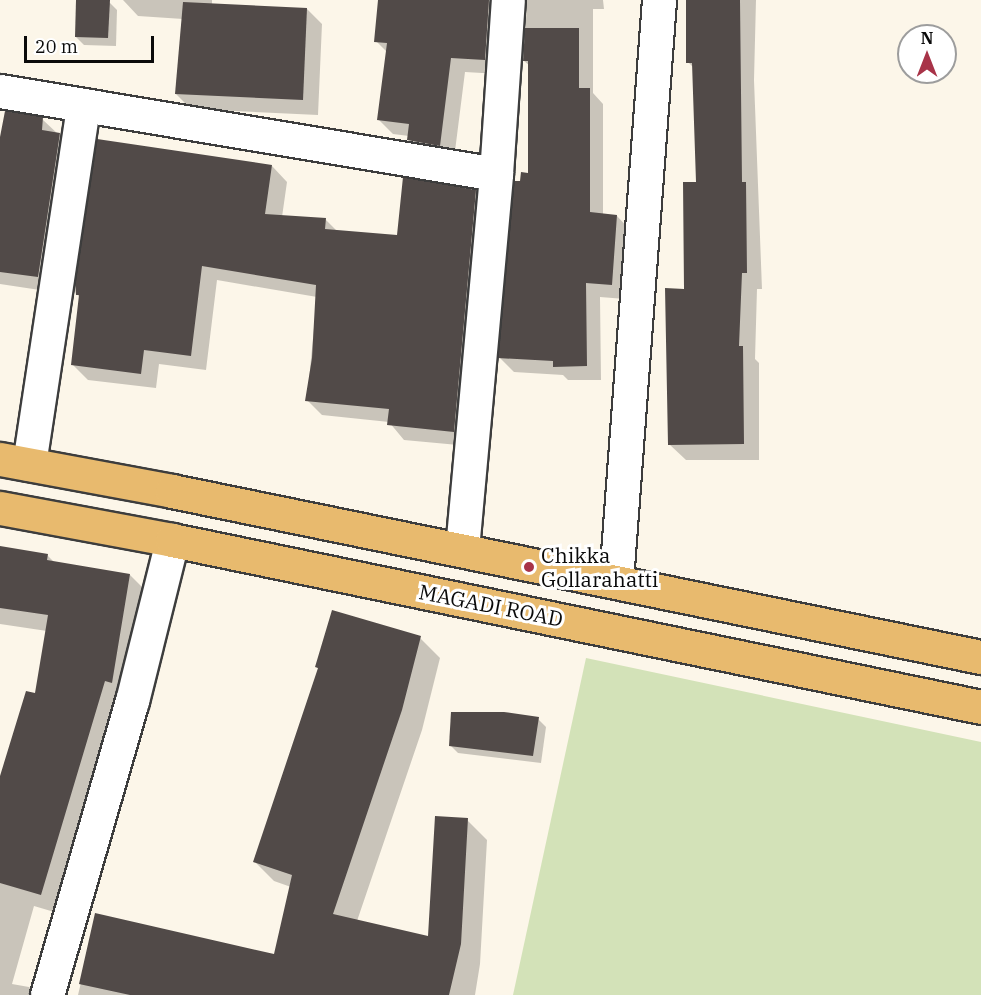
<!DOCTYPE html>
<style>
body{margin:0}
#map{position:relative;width:981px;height:995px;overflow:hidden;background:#fcf6e9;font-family:"IBM Plex Serif",serif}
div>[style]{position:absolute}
.green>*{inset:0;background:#d3e2b8}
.shadow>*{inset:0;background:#0003}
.building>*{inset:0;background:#514a48}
.roads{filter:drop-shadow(2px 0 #3d3d3d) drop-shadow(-2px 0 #3d3d3d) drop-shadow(0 2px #3d3d3d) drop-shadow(0 -2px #3d3d3d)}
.street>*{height:33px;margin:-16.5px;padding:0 16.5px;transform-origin:16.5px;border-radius:16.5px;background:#fff}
.primary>*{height:33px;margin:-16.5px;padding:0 16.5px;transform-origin:16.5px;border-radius:16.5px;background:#e8ba6e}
.dots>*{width:16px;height:16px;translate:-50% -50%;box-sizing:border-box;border:3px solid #fff;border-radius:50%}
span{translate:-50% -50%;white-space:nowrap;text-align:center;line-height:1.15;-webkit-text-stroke:6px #fff;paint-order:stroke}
.poi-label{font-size:21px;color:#0a0a0a}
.left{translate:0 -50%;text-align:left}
.street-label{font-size:21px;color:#0a0a0a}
.north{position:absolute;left:897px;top:24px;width:60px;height:60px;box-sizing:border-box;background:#fff;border:2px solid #9d9d9d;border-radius:50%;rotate:0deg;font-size:16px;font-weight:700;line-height:24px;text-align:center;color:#0a0a0a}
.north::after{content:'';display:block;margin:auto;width:21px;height:27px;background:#a83348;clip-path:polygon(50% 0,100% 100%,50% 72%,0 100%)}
.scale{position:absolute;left:24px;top:36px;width:130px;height:27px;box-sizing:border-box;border:3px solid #0a0a0a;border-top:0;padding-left:8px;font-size:18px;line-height:21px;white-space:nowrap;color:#0a0a0a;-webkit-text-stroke:4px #fff;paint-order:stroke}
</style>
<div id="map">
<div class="green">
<i style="clip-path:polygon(586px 658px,981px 742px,981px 995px,513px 995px)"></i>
</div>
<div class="shadow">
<i style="clip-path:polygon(212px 0,212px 5px,307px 9px,322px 24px,318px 115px,191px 109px,176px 94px,183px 19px,138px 16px,123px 0)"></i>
<i style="clip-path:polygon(379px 0,501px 0,499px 74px,465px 72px,454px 159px,423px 154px,409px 136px,393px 134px,379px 120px,388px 53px,376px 41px)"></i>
<i style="clip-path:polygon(527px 0,603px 0,604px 9px,593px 9px,593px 93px,603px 104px,603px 215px,617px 216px,631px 231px,625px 299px,600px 297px,601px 380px,568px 380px,563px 375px,514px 372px,500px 358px,522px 183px,530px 174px,530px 66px,524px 61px)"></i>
<i style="clip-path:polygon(688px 0,756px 0,754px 80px,762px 289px,757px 289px,755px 359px,759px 363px,759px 460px,686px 460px,669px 444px,697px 184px,694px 68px,688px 62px)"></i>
<i style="clip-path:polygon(109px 2px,117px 10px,116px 46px,84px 45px,76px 37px)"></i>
<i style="clip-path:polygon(42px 119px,75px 150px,53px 292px,0 284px,0 146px)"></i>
<i style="clip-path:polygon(272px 166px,287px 182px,282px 217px,325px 219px,337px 231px,399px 236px,475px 191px,490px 206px,469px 446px,404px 440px,389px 422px,322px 415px,307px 400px,317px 297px,217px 280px,206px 370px,159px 364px,156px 388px,88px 380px,73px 365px,80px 298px,77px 294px)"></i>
<i style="clip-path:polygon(0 548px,47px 555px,55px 563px,130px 575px,150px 595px,61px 914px,34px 906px,12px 984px,29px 987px,37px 995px,0 995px,0 781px,36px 695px,47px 631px,0 624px)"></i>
<i style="clip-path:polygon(420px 638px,440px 658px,422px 730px,357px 921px,429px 938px,467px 820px,487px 840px,480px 964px,475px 995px,78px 995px,97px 915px,275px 956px,291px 887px,274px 881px,254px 861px,319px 670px,317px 667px)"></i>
<i style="clip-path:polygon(538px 719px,546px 727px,541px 763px,458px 753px,450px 745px)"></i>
</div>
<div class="building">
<i style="clip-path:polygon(76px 0,110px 0,108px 38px,75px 37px)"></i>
<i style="clip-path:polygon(378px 0,489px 0,485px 60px,451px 58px,440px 146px,407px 140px,409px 124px,377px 120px,387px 43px,374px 42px)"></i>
<i style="clip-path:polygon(686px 0,740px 0,742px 182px,746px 182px,747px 273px,742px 273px,739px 346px,743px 346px,744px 444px,668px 445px,665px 288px,684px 289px,683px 182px,696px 182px,692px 63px,686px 63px)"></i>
<i style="clip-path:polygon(183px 2px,307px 8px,303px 100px,175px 94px)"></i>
<i style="clip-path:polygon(525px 28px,579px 28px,579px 88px,590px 88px,590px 212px,617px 215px,612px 285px,586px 283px,587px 366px,553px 367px,553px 361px,498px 358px,514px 181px,520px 181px,521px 172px,528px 173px,528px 61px,523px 61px)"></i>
<i style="clip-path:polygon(5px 111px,43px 117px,42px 130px,60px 133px,38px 277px,0 272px,0 137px)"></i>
<i style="clip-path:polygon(97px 139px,272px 165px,265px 214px,326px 218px,325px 229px,397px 235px,403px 177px,476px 190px,454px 432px,387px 425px,389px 409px,305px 401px,312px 358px,316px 285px,202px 266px,191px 356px,144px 350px,141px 374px,71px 365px,79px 295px,76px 295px,75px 282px)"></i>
<i style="clip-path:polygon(0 546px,48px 554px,47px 560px,130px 574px,112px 683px,105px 681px,41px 895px,0 883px,0 776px,26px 691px,35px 693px,48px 615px,0 608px)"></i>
<i style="clip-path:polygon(332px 610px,421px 636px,402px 710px,333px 914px,428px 936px,435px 816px,468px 818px,461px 944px,449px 995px,130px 995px,79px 984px,95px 913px,274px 954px,292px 875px,253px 862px,318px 668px,315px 667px)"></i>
<i style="clip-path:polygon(451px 712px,504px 712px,539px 717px,533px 756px,449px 746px)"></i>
</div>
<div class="roads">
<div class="street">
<i style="left:0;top:91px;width:503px;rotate:9.5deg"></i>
<i style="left:29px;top:464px;width:363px;rotate:-81.4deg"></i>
<i style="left:462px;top:549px;width:377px;rotate:-84.8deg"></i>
<i style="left:496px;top:174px;width:174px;rotate:-86.1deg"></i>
<i style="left:616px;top:580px;width:582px;rotate:-85.76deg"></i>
<i style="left:47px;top:995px;width:306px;rotate:-73.9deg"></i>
<i style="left:132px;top:701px;width:166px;rotate:-76deg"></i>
</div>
<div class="primary">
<i style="left:0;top:459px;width:175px;rotate:10.5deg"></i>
<i style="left:172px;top:491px;width:826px;rotate:11.6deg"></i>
<i style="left:0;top:508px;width:175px;rotate:10.5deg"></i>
<i style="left:172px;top:540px;width:826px;rotate:11.66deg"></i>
</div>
</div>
<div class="dots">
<i style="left:529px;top:567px;background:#a83348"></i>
</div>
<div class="poi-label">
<span class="left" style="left:541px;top:567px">Chikka<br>Gollarahatti</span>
</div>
<div class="street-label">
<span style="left:491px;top:605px;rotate:11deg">MAGADI ROAD</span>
</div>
<div class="north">N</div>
<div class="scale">20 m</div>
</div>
